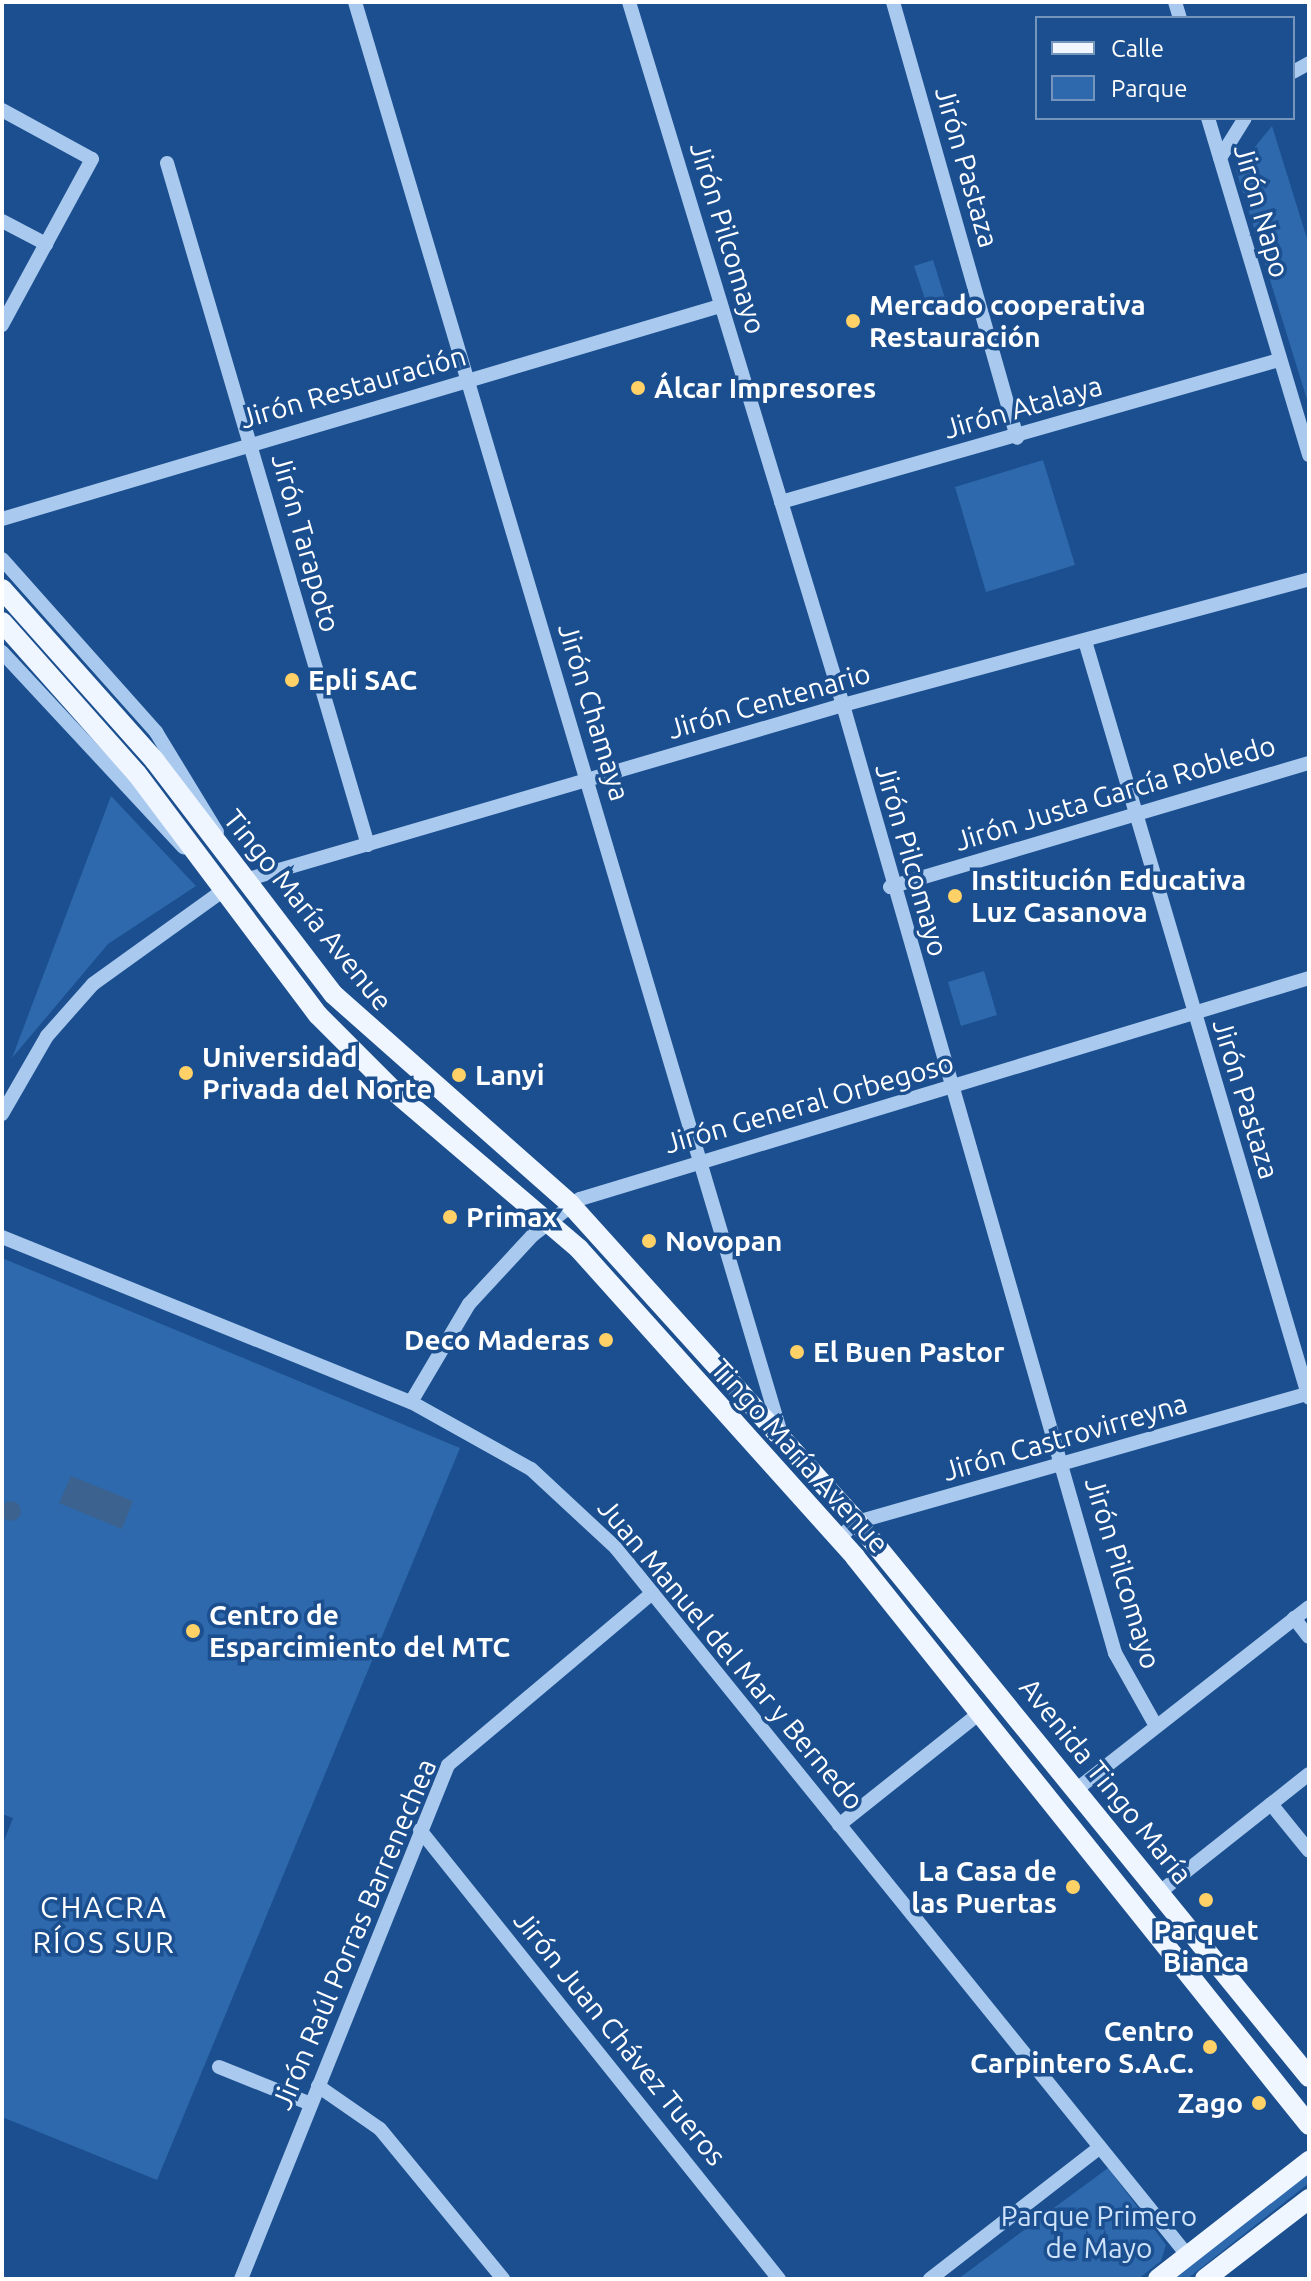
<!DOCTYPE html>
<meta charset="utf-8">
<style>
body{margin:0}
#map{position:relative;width:1311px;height:2281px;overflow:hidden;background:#1b4f8f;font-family:Ubuntu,sans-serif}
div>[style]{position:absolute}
.green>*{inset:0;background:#2e69ad}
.water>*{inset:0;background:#3c6290}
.round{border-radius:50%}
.minor>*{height:14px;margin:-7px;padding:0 7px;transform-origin:7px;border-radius:7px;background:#a9c9ee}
.major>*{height:20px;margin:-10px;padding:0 10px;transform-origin:10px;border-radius:10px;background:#f0f6ff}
.dots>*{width:22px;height:22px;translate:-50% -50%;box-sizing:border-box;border:4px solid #1b4f8f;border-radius:50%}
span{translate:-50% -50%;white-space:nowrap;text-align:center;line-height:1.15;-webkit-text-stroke:7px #1b4f8f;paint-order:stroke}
.street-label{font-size:28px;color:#fff}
.poi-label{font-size:28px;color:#fff;font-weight:700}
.left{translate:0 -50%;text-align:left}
.right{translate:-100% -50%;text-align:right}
.park-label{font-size:28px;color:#cfe3fa}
.neighbourhood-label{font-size:30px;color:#fff;letter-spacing:2px}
.frame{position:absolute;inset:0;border:4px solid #fff;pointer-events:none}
.legend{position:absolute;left:1035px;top:16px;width:260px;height:104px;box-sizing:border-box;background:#1b4f8f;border:2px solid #7695bc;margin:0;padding:10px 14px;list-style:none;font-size:24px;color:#fff}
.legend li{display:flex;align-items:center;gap:16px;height:40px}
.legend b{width:40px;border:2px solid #7695bc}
</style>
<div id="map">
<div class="green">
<i style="clip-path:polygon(1272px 126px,1309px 245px,1309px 406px,1236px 170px)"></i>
<i style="clip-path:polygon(933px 260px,948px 308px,930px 314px,914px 266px)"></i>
<i style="clip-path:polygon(1043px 460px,1075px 565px,986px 592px,955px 487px)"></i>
<i style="clip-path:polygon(111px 796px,196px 886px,108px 944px,12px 1058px)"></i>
<i style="clip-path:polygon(984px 971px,997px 1015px,961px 1026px,948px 982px)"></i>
<i style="clip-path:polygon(2px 1258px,460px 1448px,157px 2180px,2px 2117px,2px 1846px,13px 1818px,2px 1814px)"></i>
<i style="clip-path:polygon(1108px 2168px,1166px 2245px,1161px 2261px,1138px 2279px,958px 2279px)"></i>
<i style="clip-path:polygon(1309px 2172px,1309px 2183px,1187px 2279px,1165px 2279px)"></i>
</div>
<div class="water">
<i style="clip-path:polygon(71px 1476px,133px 1501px,122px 1529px,59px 1503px)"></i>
<i class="round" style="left:1px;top:1501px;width:20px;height:20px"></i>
</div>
<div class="minor">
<i style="left:355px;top:2px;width:1497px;rotate:73.43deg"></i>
<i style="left:629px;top:2px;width:735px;rotate:73.07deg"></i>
<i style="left:843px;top:705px;width:986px;rotate:73.99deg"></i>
<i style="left:1115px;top:1653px;width:84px;rotate:60.7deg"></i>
<i style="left:893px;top:2px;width:453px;rotate:74.1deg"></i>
<i style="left:1175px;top:2px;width:17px;rotate:73deg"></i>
<i style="left:1293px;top:72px;width:18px;rotate:-29deg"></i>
<i style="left:2px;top:110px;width:102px;rotate:28.6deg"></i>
<i style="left:92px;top:159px;width:189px;rotate:118.5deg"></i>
<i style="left:1208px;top:118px;width:352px;rotate:73.3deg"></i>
<i style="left:1220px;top:158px;width:47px;rotate:-58deg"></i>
<i style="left:167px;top:163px;width:711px;rotate:73.58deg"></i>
<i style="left:2px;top:221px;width:50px;rotate:27.6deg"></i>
<i style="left:781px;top:502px;width:518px;rotate:-15.92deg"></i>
<i style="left:2px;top:519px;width:749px;rotate:-16.52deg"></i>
<i style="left:2px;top:559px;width:232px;rotate:48.3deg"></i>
<i style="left:156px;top:732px;width:117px;rotate:58.6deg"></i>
<i style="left:1085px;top:641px;width:789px;rotate:73.52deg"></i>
<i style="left:2px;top:652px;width:267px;rotate:47.1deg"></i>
<i style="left:245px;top:880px;width:623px;rotate:-16.31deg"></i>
<i style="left:843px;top:705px;width:483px;rotate:-15.1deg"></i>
<i style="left:890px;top:887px;width:437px;rotate:-16.5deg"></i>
<i style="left:2px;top:1114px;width:90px;rotate:-60deg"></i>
<i style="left:47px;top:1036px;width:69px;rotate:-48.5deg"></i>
<i style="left:93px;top:984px;width:161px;rotate:-35.7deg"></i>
<i style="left:2px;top:1237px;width:441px;rotate:22deg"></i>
<i style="left:411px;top:1402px;width:137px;rotate:29.2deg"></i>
<i style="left:531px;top:1469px;width:116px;rotate:42.9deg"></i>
<i style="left:616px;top:1548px;width:910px;rotate:51.06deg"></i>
<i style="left:411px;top:1402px;width:114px;rotate:-59.4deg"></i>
<i style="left:469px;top:1304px;width:94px;rotate:-47.2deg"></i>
<i style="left:533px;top:1235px;width:59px;rotate:-37.5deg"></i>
<i style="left:580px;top:1199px;width:762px;rotate:-16.86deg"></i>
<i style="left:839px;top:1538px;width:24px;rotate:-42deg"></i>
<i style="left:857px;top:1522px;width:470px;rotate:-15.9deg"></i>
<i style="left:1294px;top:1618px;width:24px;rotate:52deg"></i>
<i style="left:1077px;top:1789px;width:295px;rotate:-38.1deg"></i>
<i style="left:1271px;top:1804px;width:60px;rotate:51deg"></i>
<i style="left:839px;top:1825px;width:181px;rotate:-38.5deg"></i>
<i style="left:420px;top:1830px;width:575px;rotate:51.36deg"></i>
<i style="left:1160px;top:1892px;width:190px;rotate:-38.4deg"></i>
<i style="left:219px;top:2067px;width:99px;rotate:21.9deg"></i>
<i style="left:318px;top:2086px;width:75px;rotate:34.7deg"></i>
<i style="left:380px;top:2129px;width:194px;rotate:50.6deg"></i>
<i style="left:241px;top:2279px;width:554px;rotate:-68.06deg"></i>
<i style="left:448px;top:1765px;width:267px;rotate:-40.1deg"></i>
<i style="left:930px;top:2279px;width:215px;rotate:-37.8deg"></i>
</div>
<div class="major">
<i style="left:2px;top:589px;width:230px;rotate:48.3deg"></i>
<i style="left:155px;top:761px;width:293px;rotate:52.6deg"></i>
<i style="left:333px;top:994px;width:317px;rotate:41.5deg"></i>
<i style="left:570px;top:1204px;width:428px;rotate:47.9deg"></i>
<i style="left:857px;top:1522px;width:716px;rotate:50.84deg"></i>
<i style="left:2px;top:622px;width:203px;rotate:48.4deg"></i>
<i style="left:137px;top:774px;width:301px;rotate:53.1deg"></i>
<i style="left:318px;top:1015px;width:110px;rotate:45deg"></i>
<i style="left:396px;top:1093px;width:240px;rotate:40.4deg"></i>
<i style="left:579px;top:1249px;width:414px;rotate:48.1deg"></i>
<i style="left:855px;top:1557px;width:727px;rotate:51.36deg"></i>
<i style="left:1158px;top:2279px;width:192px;rotate:-38deg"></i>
<i style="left:1205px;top:2279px;width:131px;rotate:-37.6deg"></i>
</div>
<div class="dots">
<i style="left:853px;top:321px;background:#ffd166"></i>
<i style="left:638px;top:388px;background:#ffd166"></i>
<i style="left:292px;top:680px;background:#ffd166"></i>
<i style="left:955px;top:896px;background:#ffd166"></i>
<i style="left:186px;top:1073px;background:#ffd166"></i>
<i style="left:459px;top:1075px;background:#ffd166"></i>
<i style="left:450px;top:1217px;background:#ffd166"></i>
<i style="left:649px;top:1241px;background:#ffd166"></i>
<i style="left:606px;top:1340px;background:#ffd166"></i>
<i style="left:797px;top:1352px;background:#ffd166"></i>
<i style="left:193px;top:1631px;background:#ffd166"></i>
<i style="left:1073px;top:1887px;background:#ffd166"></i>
<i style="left:1206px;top:1900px;background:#ffd166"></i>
<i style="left:1210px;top:2047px;background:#ffd166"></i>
<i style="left:1259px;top:2103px;background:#ffd166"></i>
</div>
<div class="street-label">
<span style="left:967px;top:167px;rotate:74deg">Jirón Pastaza</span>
<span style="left:1262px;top:211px;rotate:74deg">Jirón Napo</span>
<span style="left:728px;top:238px;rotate:73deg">Jirón Pilcomayo</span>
<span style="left:353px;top:387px;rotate:-16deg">Jirón Restauración</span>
<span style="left:1023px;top:407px;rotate:-16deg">Jirón Atalaya</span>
<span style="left:306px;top:543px;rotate:74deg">Jirón Tarapoto</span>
<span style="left:769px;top:701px;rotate:-16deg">Jirón Centenario</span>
<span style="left:594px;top:712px;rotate:73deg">Jirón Chamaya</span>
<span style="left:1115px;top:793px;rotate:-17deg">Jirón Justa García Robledo</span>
<span style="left:912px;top:860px;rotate:74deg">Jirón Pilcomayo</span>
<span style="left:308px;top:910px;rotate:51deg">Tingo María Avenue</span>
<span style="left:1246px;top:1099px;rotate:73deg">Jirón Pastaza</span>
<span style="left:809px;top:1103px;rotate:-16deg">Jirón General Orbegoso</span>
<span style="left:1065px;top:1437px;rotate:-16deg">Jirón Castrovirreyna</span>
<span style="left:800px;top:1456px;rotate:48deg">Tingo María Avenue</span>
<span style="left:1123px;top:1573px;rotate:73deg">Jirón Pilcomayo</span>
<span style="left:731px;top:1654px;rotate:50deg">Juan Manuel del Mar y Bernedo</span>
<span style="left:1106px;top:1781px;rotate:51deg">Avenida Tingo María</span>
<span style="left:354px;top:1934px;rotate:-67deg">Jirón Raúl Porras Barrenechea</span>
<span style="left:620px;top:2038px;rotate:51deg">Jirón Juan Chávez Tueros</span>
</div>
<div class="poi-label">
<span class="left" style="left:869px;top:321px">Mercado cooperativa<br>Restauración</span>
<span class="left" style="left:654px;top:388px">Álcar Impresores</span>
<span class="left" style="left:308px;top:680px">Epli SAC</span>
<span class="left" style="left:971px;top:896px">Institución Educativa<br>Luz Casanova</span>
<span class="left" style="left:202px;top:1073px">Universidad<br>Privada del Norte</span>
<span class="left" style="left:475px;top:1075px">Lanyi</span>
<span class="left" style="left:466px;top:1217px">Primax</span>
<span class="left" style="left:665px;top:1241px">Novopan</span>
<span class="right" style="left:590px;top:1340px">Deco Maderas</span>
<span class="left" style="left:813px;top:1352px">El Buen Pastor</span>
<span class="left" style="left:209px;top:1631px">Centro de<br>Esparcimiento del MTC</span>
<span class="right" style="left:1057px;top:1887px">La Casa de<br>las Puertas</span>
<span style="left:1206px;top:1946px">Parquet<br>Bianca</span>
<span class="right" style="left:1194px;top:2047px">Centro<br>Carpintero S.A.C.</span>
<span class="right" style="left:1243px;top:2103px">Zago</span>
</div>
<div class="park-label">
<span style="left:1099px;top:2232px">Parque Primero<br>de Mayo</span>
</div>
<div class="neighbourhood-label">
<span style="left:104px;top:1924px">CHACRA<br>RÍOS SUR</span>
</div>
<div class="frame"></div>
<ul class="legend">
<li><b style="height:10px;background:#f0f6ff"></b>Calle</li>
<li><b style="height:22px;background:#2e69ad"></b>Parque</li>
</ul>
</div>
